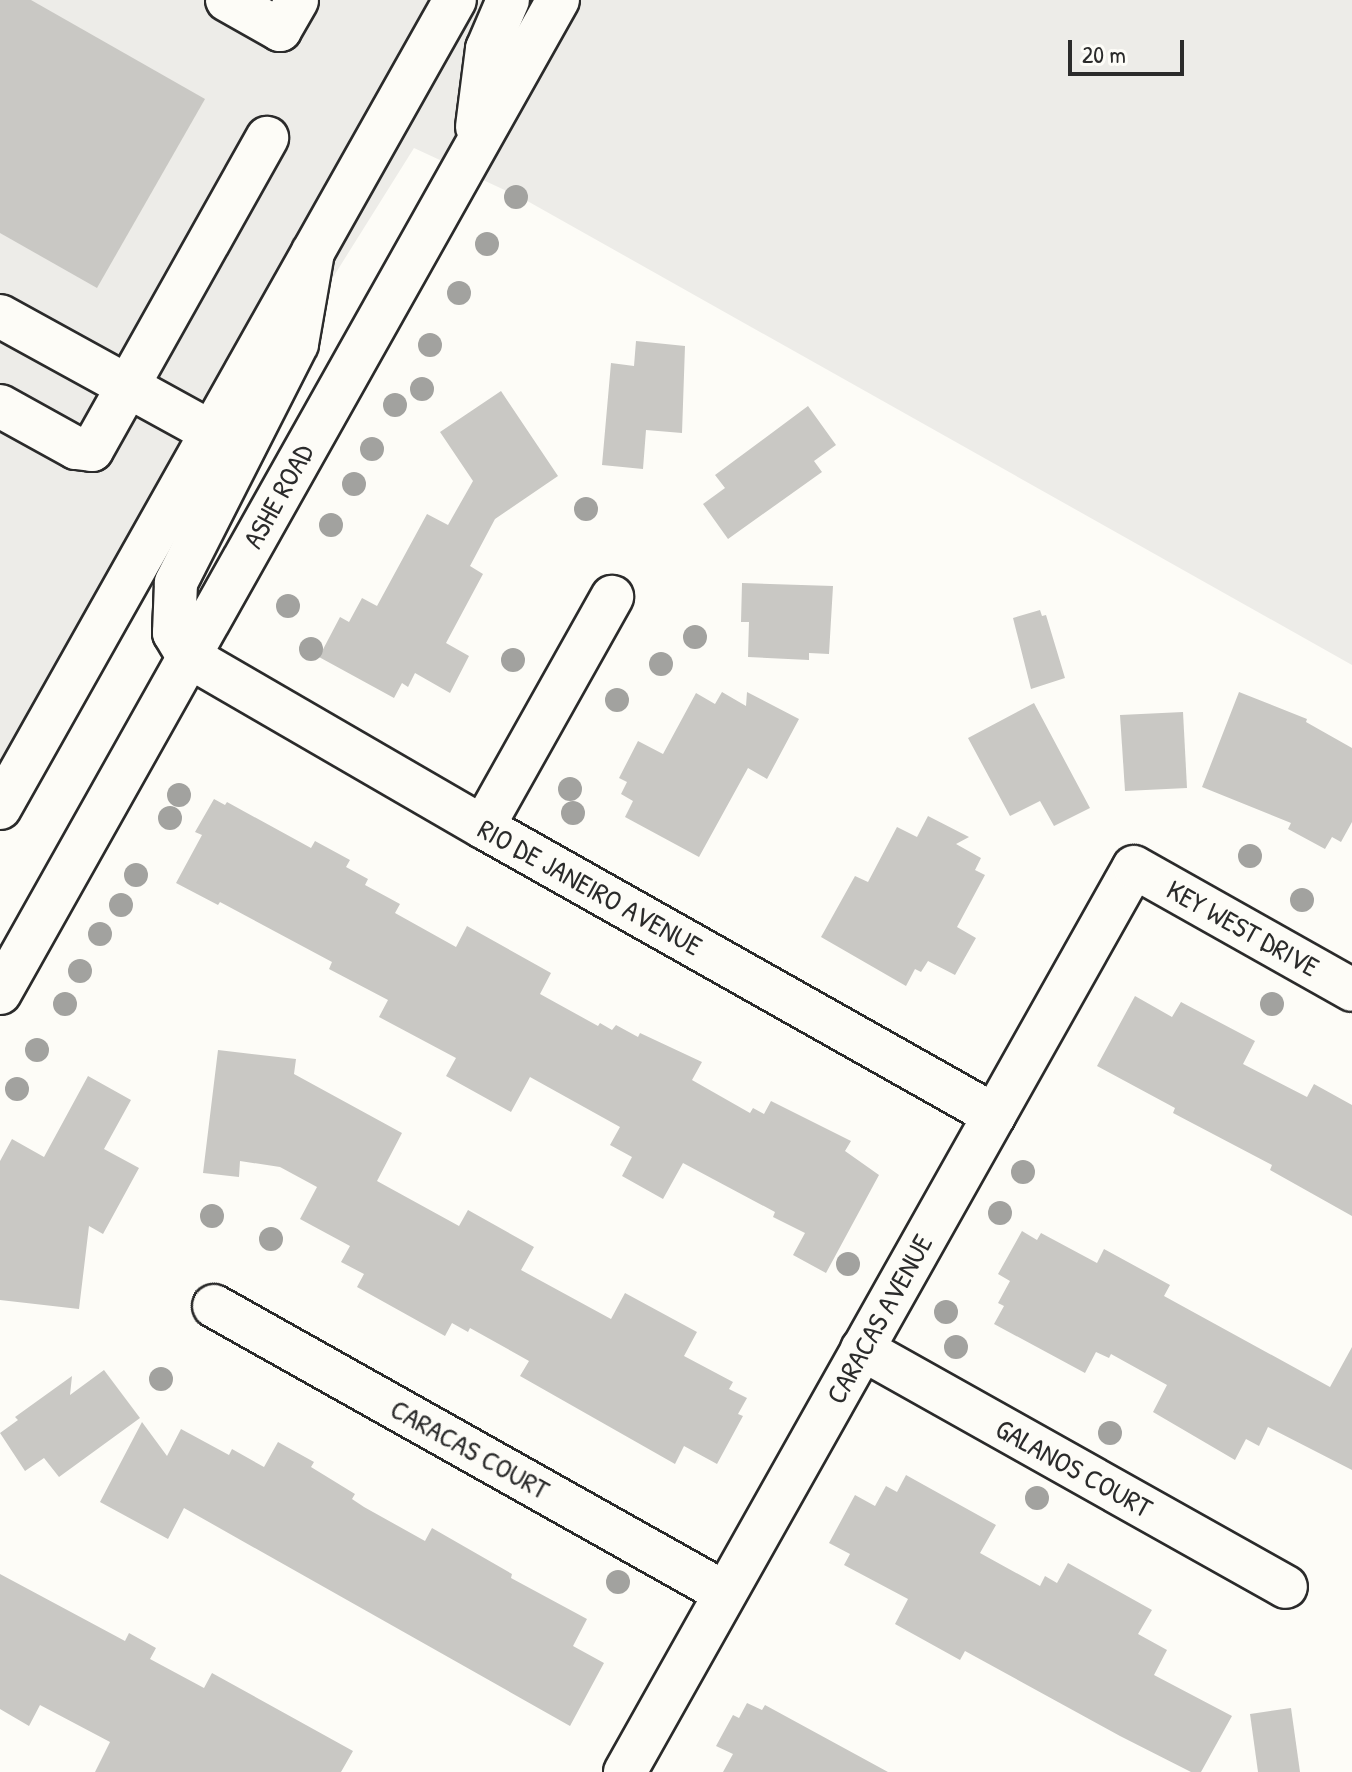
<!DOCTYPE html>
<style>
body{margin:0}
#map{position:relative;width:1352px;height:1772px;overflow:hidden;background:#fdfcf7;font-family:"Patrick Hand",sans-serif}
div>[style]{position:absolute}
.built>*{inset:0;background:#edece8}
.building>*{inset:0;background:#c9c8c4}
.roads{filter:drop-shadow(2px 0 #2b2b2b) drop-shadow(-2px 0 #2b2b2b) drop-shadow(0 2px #2b2b2b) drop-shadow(0 -2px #2b2b2b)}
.minor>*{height:42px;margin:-21px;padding:0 21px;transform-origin:21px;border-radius:21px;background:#fdfcf7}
.trees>*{width:24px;height:24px;margin:-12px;border-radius:50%;background:#a2a29f}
span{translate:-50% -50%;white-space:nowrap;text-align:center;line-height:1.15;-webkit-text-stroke:6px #fdfcf7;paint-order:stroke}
.street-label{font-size:28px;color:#2b2b2b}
.scale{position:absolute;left:1068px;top:40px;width:116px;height:36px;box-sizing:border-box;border:4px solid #2b2b2b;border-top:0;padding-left:10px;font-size:24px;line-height:28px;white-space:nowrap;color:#2b2b2b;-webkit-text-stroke:6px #fdfcf7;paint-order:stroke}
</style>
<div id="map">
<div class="built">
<i style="clip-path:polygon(0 0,1352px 0,1352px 665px,522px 198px,414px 148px,0 809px)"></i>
</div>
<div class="building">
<i style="clip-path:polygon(0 0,31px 0,205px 99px,97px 288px,0 233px)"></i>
<i style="clip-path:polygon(636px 341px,685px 346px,682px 433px,646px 430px,643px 469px,602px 465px,611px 363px,634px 366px)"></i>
<i style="clip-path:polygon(501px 391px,558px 476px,495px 519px,470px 566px,483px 574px,446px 643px,469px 656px,450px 693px,415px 673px,408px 687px,402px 683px,394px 698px,319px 657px,340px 617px,349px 622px,362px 598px,377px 606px,427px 514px,448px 525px,473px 481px,440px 432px)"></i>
<i style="clip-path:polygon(808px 406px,836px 445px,814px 461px,822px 472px,728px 539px,703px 504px,725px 488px,715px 475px)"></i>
<i style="clip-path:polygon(742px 583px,833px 586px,829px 654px,809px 653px,809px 660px,748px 657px,749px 622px,741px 622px)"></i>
<i style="clip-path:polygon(1040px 610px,1042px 616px,1046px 615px,1065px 678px,1031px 689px,1013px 618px)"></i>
<i style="clip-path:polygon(722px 692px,746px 706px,747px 692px,799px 719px,767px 779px,748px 768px,699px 857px,625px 817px,633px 801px,621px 794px,627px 782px,619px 778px,638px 741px,663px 754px,696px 693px,715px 704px)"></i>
<i style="clip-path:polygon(1239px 692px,1307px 719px,1306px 722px,1352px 748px,1352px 822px,1341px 842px,1332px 837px,1325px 849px,1288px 829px,1291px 823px,1202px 787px)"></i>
<i style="clip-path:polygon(1034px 703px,1090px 808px,1054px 826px,1040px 801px,1010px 816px,968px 738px)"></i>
<i style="clip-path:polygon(1183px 712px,1187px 788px,1125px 791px,1120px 715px)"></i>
<i style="clip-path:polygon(214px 799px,225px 805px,227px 802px,311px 848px,315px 841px,350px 860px,346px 867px,368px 879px,365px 885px,400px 904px,395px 913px,456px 947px,467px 926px,551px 973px,540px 994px,598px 1026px,600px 1023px,612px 1030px,616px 1025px,638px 1037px,640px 1033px,702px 1062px,692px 1080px,750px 1113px,753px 1108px,764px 1114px,771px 1101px,851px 1141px,845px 1151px,879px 1175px,826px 1273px,793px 1255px,805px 1233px,773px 1217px,775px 1212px,683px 1163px,663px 1199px,622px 1176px,632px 1157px,610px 1145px,620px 1127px,530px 1077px,511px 1112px,446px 1076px,456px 1058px,379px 1017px,388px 1000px,329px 969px,332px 962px,220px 902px,218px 905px,176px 883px,202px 835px,195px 832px)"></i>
<i style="clip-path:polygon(928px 816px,969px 837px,956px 844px,981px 858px,975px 870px,985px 875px,957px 927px,976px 938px,955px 975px,928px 961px,921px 972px,915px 969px,906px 986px,821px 937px,855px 876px,868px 882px,897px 827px,917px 837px)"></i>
<i style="clip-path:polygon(1135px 996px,1172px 1017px,1181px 1002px,1255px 1041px,1243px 1064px,1307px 1097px,1314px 1084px,1352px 1105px,1352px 1216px,1270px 1170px,1272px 1165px,1173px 1113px,1175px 1108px,1097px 1066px)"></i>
<i style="clip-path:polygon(218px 1050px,296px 1059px,294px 1074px,402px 1133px,377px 1181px,459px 1226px,468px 1210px,534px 1247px,521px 1270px,611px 1319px,625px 1293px,697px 1332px,684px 1356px,733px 1382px,729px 1389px,747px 1398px,738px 1414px,743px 1416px,717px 1464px,684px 1446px,675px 1464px,520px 1376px,529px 1361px,470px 1328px,468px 1332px,452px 1323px,445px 1336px,357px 1287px,364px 1274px,341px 1262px,350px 1246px,300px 1219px,317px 1187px,280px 1167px,240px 1161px,239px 1177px,203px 1173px)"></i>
<i style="clip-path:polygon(88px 1076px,131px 1100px,104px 1149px,139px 1168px,103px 1234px,89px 1226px,79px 1309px,0 1300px,0 1161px,12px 1139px,44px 1157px)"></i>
<i style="clip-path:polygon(1022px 1231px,1037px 1240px,1041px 1233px,1097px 1263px,1104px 1249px,1170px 1285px,1164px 1296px,1330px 1387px,1352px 1347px,1352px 1470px,1268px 1427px,1259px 1446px,1246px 1439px,1235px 1460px,1153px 1412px,1167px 1385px,1111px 1354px,1109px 1358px,1096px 1352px,1085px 1373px,994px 1324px,1004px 1306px,998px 1303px,1010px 1281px,998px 1274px)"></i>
<i style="clip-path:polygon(104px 1370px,140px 1418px,59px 1477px,44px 1458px,25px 1471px,0 1433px,18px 1420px,15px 1417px,72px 1376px,70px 1395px)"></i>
<i style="clip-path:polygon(142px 1422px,167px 1456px,181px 1429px,229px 1455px,232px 1449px,264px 1467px,278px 1442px,314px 1462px,311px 1467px,355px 1494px,352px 1499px,364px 1507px,425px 1541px,432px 1528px,512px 1574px,511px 1578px,587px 1619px,573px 1646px,604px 1663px,570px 1726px,184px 1508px,168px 1539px,100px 1502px)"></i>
<i style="clip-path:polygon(906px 1475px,996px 1525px,980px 1553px,1040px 1586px,1045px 1576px,1057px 1583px,1068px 1563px,1152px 1610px,1138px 1634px,1167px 1650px,1154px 1675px,1232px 1716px,1201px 1772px,1191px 1772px,1120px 1736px,965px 1651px,960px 1660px,895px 1624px,908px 1599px,844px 1565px,850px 1554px,829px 1543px,855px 1495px,875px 1506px,886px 1486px,897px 1492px)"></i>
<i style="clip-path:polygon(0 1574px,125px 1641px,129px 1633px,156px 1648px,150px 1659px,204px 1688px,212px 1673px,353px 1751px,341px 1772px,95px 1772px,110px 1742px,40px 1705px,29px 1726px,0 1709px)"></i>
<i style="clip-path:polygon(747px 1703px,762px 1710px,765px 1705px,888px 1772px,723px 1772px,733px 1754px,716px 1746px,733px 1715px,739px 1718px)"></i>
<i style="clip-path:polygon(1291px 1708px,1300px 1772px,1258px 1772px,1250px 1714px)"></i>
</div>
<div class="roads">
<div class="minor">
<i style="left:227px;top:0;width:61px;rotate:29.5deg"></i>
<i style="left:280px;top:30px;width:34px;rotate:-60deg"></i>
<i style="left:477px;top:127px;width:79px;rotate:-82.7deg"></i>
<i style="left:487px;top:49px;width:53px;rotate:-66.8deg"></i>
<i style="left:313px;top:252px;width:93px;rotate:99.9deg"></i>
<i style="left:297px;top:344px;width:268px;rotate:116.9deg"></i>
<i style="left:176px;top:583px;width:50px;rotate:92.3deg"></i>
<i style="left:174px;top:633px;width:27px;rotate:59deg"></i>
<i style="left:188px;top:656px;width:341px;rotate:30.1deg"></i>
<i style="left:483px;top:827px;width:587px;rotate:29.41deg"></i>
<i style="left:0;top:316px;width:241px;rotate:28.8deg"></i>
<i style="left:0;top:406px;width:87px;rotate:28.9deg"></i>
<i style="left:76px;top:448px;width:16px;rotate:7deg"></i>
<i style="left:92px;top:450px;width:358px;rotate:-60.7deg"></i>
<i style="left:0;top:808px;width:927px;rotate:-60.62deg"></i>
<i style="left:483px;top:827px;width:264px;rotate:-60.7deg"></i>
<i style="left:0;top:993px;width:1139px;rotate:-60.67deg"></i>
<i style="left:214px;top:1306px;width:586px;rotate:29.32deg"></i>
<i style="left:862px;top:1349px;width:486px;rotate:29.3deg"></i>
<i style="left:625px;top:1772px;width:1038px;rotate:-60.65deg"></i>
<i style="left:1134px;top:867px;width:250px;rotate:29.4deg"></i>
</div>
</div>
<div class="trees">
<i style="left:516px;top:197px"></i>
<i style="left:487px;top:244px"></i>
<i style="left:459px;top:293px"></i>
<i style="left:430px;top:345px"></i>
<i style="left:422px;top:389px"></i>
<i style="left:395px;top:405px"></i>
<i style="left:372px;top:449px"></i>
<i style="left:354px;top:484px"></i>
<i style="left:586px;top:509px"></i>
<i style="left:331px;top:525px"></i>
<i style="left:288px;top:606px"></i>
<i style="left:695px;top:637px"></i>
<i style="left:311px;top:649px"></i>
<i style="left:513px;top:660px"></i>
<i style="left:661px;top:664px"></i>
<i style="left:617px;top:700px"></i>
<i style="left:570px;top:789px"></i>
<i style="left:179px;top:795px"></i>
<i style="left:573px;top:813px"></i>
<i style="left:170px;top:818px"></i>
<i style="left:1250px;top:856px"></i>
<i style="left:136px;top:875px"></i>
<i style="left:1302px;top:900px"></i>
<i style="left:121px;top:905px"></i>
<i style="left:100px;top:934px"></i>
<i style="left:80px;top:971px"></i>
<i style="left:65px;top:1004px"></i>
<i style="left:1272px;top:1004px"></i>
<i style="left:37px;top:1050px"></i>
<i style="left:17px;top:1089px"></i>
<i style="left:1023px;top:1172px"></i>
<i style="left:1000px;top:1213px"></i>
<i style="left:212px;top:1216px"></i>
<i style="left:271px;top:1239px"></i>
<i style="left:848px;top:1264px"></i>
<i style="left:946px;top:1312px"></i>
<i style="left:956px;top:1347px"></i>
<i style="left:161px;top:1379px"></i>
<i style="left:1110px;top:1433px"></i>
<i style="left:1037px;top:1498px"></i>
<i style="left:618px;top:1582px"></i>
</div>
<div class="street-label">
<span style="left:278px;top:496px;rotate:-61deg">ASHE ROAD</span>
<span style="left:590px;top:887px;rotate:29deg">RIO DE JANEIRO AVENUE</span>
<span style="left:1243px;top:928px;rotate:29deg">KEY WEST DRIVE</span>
<span style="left:879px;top:1319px;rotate:-61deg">CARACAS AVENUE</span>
<span style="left:470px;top:1449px;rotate:29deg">CARACAS COURT</span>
<span style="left:1074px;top:1468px;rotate:29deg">GALANOS COURT</span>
</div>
<div class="scale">20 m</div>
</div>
